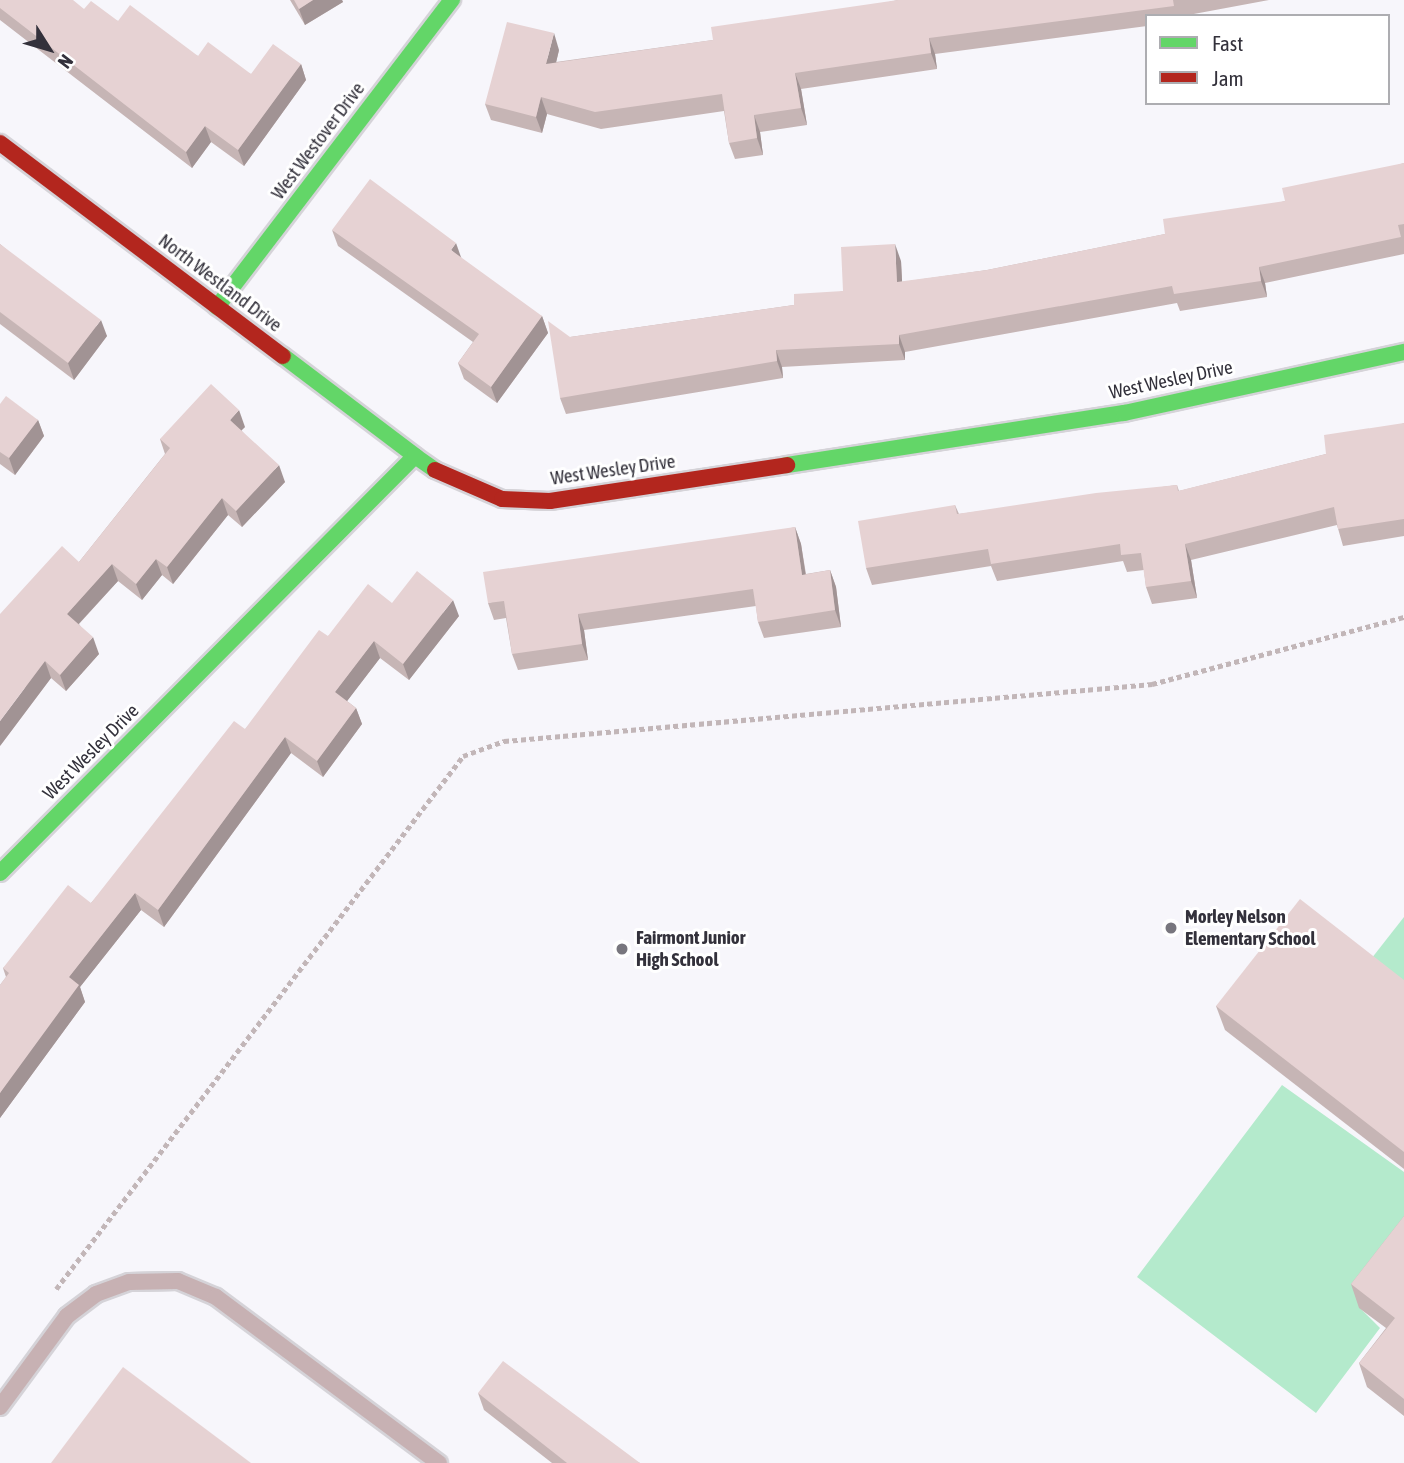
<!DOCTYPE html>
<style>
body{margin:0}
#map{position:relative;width:1404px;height:1463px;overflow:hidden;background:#f7f6fb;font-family:"Asap Condensed",sans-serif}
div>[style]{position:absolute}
.green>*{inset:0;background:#b4eacc}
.path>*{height:4.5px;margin-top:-2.25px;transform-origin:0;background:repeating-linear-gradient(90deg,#c2b6b8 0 5px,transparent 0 8.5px)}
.roads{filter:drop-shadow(2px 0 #d5d3d8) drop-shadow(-2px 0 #d5d3d8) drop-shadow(0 2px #d5d3d8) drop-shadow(0 -2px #d5d3d8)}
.lane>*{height:16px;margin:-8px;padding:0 8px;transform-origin:8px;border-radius:8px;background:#c7b1b3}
.fast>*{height:16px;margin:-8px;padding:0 8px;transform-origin:8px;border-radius:8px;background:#63d668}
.jam>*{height:16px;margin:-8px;padding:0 8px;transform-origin:8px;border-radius:8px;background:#b3261e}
.wall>*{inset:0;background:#c6b5b5}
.shaded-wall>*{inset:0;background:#a19394}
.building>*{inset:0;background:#e6d2d3}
.dots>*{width:19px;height:19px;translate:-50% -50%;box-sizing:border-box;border:4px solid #fff;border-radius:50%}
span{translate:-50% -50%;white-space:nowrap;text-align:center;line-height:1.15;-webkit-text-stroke:6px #fff;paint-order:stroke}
.street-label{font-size:19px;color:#33313b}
.poi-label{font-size:19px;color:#33313b;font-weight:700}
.left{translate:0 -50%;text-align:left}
.legend{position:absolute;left:1145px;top:14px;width:245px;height:91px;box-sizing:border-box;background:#fff;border:2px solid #adadb1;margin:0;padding:9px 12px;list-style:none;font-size:21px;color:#33313b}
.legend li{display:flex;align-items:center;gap:14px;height:35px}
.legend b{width:35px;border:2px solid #adadb1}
.north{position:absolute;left:14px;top:14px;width:70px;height:70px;-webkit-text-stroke:5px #fff;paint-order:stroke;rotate:127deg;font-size:19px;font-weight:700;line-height:28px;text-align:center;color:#33313b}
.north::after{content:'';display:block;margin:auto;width:24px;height:32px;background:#33313b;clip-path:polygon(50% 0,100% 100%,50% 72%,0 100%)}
</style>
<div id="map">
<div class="green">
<i style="clip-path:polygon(1404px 917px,1404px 999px,1364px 968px)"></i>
<i style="clip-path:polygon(1282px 1085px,1404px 1172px,1404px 1251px,1360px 1308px,1380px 1328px,1316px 1413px,1137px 1277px)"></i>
</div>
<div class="path">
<i style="left:56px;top:1289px;width:671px;rotate:-52.63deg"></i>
<i style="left:463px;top:756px;width:44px;rotate:-20.1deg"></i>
<i style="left:504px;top:741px;width:651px;rotate:-5.03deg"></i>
<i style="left:1152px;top:684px;width:261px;rotate:-14.9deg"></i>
</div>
<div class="roads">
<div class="lane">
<i style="left:0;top:1407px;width:113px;rotate:-53.6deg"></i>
<i style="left:67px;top:1316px;width:36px;rotate:-37deg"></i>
<i style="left:96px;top:1294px;width:35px;rotate:-20deg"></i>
<i style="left:129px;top:1282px;width:49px;rotate:-1.2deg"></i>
<i style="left:178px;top:1281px;width:41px;rotate:22.8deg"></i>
<i style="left:216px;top:1297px;width:278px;rotate:36.7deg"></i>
</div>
<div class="fast">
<i style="left:217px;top:307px;width:387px;rotate:-52.6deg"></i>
<i style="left:283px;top:356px;width:166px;rotate:37.1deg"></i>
<i style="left:787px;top:465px;width:341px;rotate:-8.8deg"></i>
<i style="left:1124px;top:413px;width:287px;rotate:-12.3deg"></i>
<i style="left:0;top:873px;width:588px;rotate:-45.14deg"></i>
<i style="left:415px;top:456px;width:24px;rotate:35deg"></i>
</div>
<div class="jam">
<i style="left:0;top:143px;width:354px;rotate:37deg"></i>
<i style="left:435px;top:470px;width:73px;rotate:23.4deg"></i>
<i style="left:502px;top:499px;width:48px;rotate:2.4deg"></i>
<i style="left:550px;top:501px;width:240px;rotate:-8.6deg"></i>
</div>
</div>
<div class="wall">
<i style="clip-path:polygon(0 0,84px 9px,118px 21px,198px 56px,251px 74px,301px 64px,306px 80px,244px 166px,211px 142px,192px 168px,0 20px)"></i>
<i style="clip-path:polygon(290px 0,342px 0,343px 2px,305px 25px)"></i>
<i style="clip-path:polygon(898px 0,1269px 0,1183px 16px,1147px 16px,1147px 26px,935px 54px,937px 69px,801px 89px,807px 125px,760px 132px,763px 155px,735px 159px,729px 143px,724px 111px,601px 129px,547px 114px,542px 133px,491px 120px,485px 104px,559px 50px,556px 62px,713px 40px)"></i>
<i style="clip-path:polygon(1404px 163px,1404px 254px,1265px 283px,1267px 297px,1180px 311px,1177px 303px,905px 352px,905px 360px,782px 367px,783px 378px,566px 414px,560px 398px,570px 337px,794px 305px,843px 291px,901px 261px,902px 282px,987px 270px,1165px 234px,1285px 201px)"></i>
<i style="clip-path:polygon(332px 230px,542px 316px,548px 333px,497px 403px,464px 379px,458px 363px,473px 342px,338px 246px)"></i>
<i style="clip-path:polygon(0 244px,107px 336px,74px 380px,0 324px)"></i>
<i style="clip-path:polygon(0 404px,38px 420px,44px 436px,15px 475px,0 464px)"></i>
<i style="clip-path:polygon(1404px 423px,1404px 536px,1343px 546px,1337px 525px,1191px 560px,1197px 598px,1152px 604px,1146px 587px,1144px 570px,1127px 572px,1123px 561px,997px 581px,991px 566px,872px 585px,866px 568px,955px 505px,959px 514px,1177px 485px,1179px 491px,1326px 454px)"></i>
<i style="clip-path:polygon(245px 427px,241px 430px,285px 482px,242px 527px,228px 515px,173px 584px,162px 575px,142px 600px,118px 581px,79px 624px,99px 654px,66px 691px,51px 678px,0 746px,79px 562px,165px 454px,160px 439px)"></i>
<i style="clip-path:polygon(795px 527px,801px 544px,806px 574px,830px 570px,836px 587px,841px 627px,764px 638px,758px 622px,756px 606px,584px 630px,588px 660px,518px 670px,512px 654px,506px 618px,494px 620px,488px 603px)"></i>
<i style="clip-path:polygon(392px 603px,459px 616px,409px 680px,380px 658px,347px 701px,356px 708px,362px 724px,323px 777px,291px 753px,164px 927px,141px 910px,80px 987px,85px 1002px,0 1118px,0 985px,6px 977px,3px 968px,91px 903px,328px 636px)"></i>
<i style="clip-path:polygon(1404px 980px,1404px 1169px,1225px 1030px,1216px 1006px)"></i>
<i style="clip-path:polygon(1404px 1216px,1404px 1416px,1367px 1387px,1359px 1363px,1386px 1328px,1359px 1308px,1351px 1284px)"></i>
<i style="clip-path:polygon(478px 1393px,640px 1463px,552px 1463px,484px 1410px)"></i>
</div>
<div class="shaded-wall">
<i style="clip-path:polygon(313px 0,342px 0,343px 2px,305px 25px,299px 9px)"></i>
<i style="clip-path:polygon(554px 33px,559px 50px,552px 80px,546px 64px)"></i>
<i style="clip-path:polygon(929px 38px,935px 54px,937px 69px,931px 53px)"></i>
<i style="clip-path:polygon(301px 64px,306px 80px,244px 166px,238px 150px)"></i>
<i style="clip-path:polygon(795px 73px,801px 89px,807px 125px,801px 108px)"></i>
<i style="clip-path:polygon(541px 97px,547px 114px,542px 133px,536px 117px)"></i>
<i style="clip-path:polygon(754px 115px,760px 132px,763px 155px,757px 138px)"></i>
<i style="clip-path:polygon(205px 126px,211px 142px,192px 168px,186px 152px)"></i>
<i style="clip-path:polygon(456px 243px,462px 260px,451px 250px)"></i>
<i style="clip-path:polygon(895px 244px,901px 261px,903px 299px,897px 282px)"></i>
<i style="clip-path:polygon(1259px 267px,1265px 283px,1267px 297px,1261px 281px)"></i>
<i style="clip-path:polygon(542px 316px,548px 333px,497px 403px,491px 387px)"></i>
<i style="clip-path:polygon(101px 320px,107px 336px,74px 380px,68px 363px)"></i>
<i style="clip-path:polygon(899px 335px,905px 352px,905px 360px,899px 344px)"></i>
<i style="clip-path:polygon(776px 350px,782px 367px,783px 378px,777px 361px)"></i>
<i style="clip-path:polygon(239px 410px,245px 427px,236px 436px,230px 420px)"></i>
<i style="clip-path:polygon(38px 420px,44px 436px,15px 475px,9px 458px)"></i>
<i style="clip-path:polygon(279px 465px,285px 482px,242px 527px,236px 511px)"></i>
<i style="clip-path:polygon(222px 498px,228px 515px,173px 584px,167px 567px)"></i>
<i style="clip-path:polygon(795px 527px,801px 544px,808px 591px,802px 575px)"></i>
<i style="clip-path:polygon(1185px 544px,1191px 560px,1197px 598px,1191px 581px)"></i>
<i style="clip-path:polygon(156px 559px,162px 575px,142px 600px,136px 584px)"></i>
<i style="clip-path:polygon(112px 564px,118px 581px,73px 630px,67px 614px)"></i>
<i style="clip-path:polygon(830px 570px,836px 587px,841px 627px,835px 610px)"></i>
<i style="clip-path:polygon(453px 600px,459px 616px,409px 680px,403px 664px)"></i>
<i style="clip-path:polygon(578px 614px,584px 630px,588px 660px,582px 644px)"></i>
<i style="clip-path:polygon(93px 637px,99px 654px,66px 691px,60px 675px)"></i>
<i style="clip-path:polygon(374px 641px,380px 658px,341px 709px,335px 692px)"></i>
<i style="clip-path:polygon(45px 661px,51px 678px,0 746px,0 721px)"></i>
<i style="clip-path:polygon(356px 708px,362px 724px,323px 777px,317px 761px)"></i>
<i style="clip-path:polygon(285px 737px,291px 753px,164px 927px,158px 910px)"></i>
<i style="clip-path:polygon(135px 893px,141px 910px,80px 987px,85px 1002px,0 1118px,0 1093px,69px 977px)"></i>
</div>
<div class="building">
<i style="clip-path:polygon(0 0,73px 0,84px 9px,91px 1px,118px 21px,130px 5px,198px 56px,208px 42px,251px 74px,273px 44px,301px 64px,238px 150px,205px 126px,186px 152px,0 8px)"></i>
<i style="clip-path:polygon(294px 0,313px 0,299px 9px)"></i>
<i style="clip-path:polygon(898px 0,1173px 0,1174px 6px,929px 38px,931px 53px,795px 73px,801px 108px,754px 115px,757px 138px,729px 143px,722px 94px,595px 112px,541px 97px,536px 117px,485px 104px,507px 22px,554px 33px,546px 64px,713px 40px,711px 27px)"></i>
<i style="clip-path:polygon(1404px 163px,1404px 224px,1398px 225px,1401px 237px,1259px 267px,1261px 281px,1174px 294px,1172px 286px,899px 335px,899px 344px,776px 350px,777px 361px,560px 398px,548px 321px,570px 337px,794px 305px,794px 294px,843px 291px,841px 247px,895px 244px,897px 282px,987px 270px,1165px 234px,1163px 219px,1285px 201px,1282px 188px)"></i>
<i style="clip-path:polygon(370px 179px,456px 243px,451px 250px,542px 316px,491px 387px,458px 363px,479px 334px,332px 230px)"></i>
<i style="clip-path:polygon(0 244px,101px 320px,68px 363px,0 312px)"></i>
<i style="clip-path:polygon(211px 384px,239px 410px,230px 420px,279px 465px,236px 511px,222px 498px,167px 567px,156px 559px,136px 584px,112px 564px,67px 614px,93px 637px,60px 675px,45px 661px,0 721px,0 614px,62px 546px,79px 562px,170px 448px,160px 439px)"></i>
<i style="clip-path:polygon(6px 396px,38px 420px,9px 458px,0 452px,0 404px)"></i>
<i style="clip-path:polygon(1404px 423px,1404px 519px,1338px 529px,1334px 507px,1185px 544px,1191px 581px,1146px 587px,1141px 553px,1121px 555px,1120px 544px,991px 564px,988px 549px,866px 568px,858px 521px,955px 505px,957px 514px,1096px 493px,1177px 485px,1178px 491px,1326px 454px,1324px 435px)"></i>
<i style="clip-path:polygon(795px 527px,802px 575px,830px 570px,835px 610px,758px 622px,753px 589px,578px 614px,582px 644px,512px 654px,504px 601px,488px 603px,483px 572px)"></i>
<i style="clip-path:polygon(417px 571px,453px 600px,403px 664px,374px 641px,335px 692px,356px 708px,317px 761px,285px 737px,158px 910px,135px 893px,69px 977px,79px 985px,0 1093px,0 985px,9px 973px,3px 968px,68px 885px,91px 903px,234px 721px,245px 729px,319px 630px,328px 636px,368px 584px,392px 603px)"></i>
<i style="clip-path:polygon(1300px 899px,1404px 980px,1404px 1152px,1216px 1006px)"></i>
<i style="clip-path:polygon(1404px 1216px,1404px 1399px,1359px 1363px,1395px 1318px,1351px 1284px)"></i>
<i style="clip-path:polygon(503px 1361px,640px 1463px,567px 1463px,478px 1393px)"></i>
<i style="clip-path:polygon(123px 1367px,251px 1463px,51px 1463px)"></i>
</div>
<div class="dots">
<i style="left:1171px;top:928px;background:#78767e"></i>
<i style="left:622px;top:949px;background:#78767e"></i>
</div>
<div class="street-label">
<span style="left:318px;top:141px;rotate:-53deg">West Westover Drive</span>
<span style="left:220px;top:283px;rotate:37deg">North Westland Drive</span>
<span style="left:1171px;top:380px;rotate:-12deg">West Wesley Drive</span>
<span style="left:613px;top:470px;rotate:-8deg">West Wesley Drive</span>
<span style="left:91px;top:752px;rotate:-45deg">West Wesley Drive</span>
</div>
<div class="poi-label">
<span class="left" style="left:1185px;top:928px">Morley Nelson<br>Elementary School</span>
<span class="left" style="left:636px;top:949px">Fairmont Junior<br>High School</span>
</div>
<ul class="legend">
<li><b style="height:9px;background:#63d668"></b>Fast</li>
<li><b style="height:9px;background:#b3261e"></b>Jam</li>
</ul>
<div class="north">N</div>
</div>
